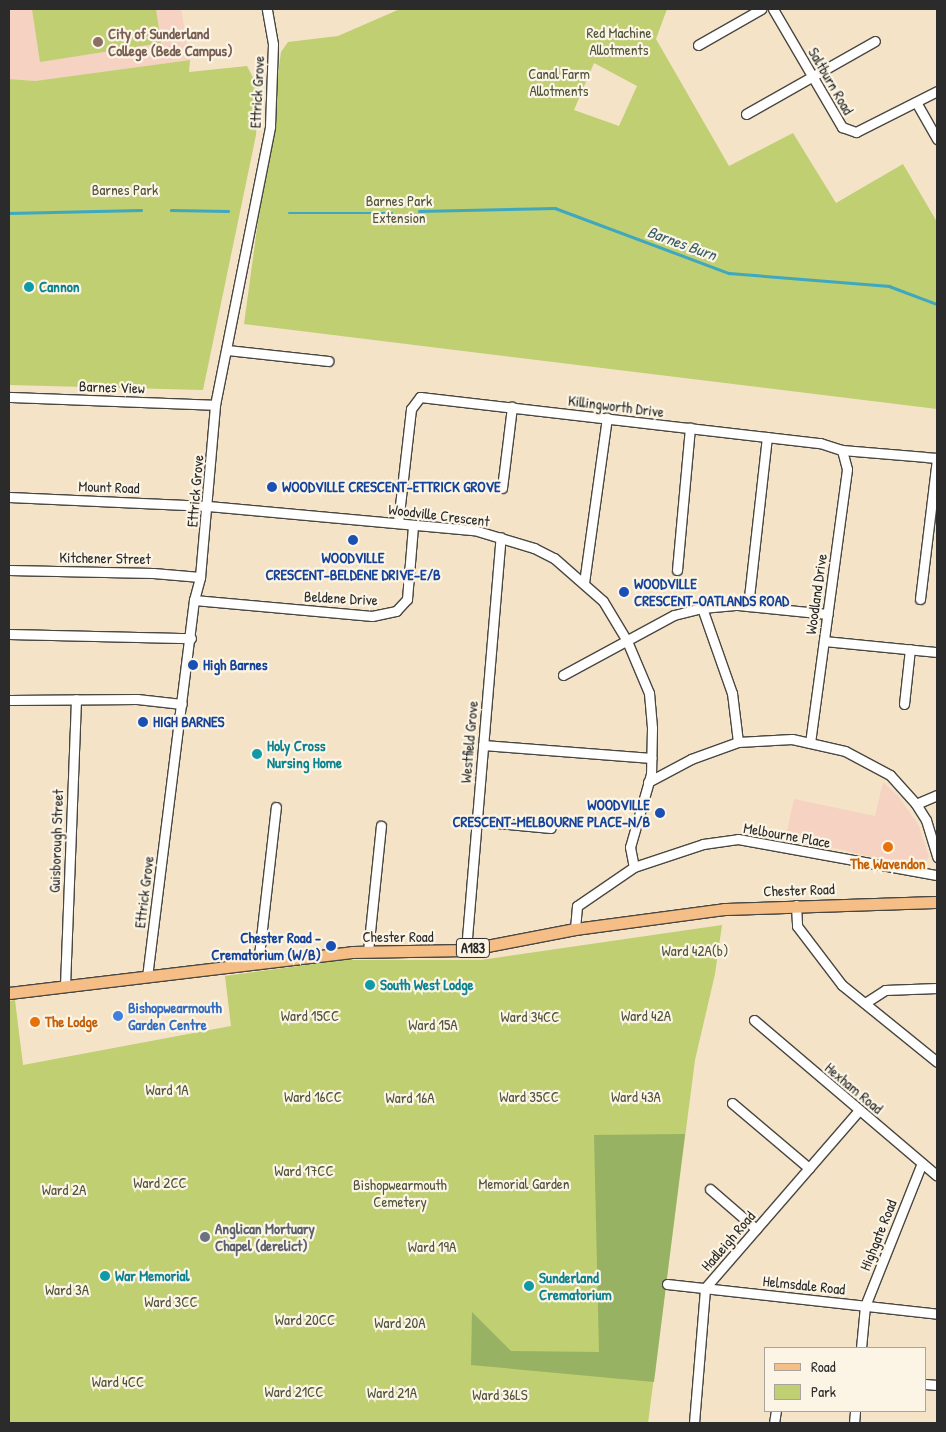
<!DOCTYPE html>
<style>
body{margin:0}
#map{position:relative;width:946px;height:1432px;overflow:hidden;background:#f4e3c7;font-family:"Patrick Hand",sans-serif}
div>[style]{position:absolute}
.built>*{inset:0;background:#f5d2c2}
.green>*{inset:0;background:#bfcf71}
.forest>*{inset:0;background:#97b263}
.stream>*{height:2.5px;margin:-1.25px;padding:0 1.25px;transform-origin:1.25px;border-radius:1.25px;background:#3fa8bf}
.roads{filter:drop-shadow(1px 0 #494742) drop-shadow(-1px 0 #494742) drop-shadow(0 1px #494742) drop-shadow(0 -1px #494742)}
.minor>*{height:9px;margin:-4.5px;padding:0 4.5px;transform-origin:4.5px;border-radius:4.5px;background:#fff}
.major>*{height:11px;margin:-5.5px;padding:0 5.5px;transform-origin:5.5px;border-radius:5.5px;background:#f6be87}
.dots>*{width:14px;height:14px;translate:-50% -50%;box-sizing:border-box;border:2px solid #fcf5e5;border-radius:50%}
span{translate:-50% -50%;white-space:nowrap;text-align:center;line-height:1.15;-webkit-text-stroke:4.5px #fcf5e5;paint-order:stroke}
.shield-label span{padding:1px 4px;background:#fcf5e5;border:1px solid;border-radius:4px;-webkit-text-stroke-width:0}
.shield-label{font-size:14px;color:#2b2b2b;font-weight:700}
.park-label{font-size:15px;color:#50543c}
.education-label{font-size:15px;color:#785e54;font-weight:700}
.left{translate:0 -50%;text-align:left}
.street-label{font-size:15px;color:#2b2b2b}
.culture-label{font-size:15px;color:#0d838f;font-weight:700}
.transit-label{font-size:15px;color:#164399;font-weight:700}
.right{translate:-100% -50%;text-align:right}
.food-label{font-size:15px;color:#c56008;font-weight:700}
.shop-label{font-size:15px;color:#366cbe;font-weight:700}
.worship-label{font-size:15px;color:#5b616d;font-weight:700}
.water-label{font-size:16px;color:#335d66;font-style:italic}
.frame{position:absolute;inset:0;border:10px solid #2b2b2b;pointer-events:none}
.legend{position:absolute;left:764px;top:1347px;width:162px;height:65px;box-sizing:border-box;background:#fcf5e5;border:1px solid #a8a49b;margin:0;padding:6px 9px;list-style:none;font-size:15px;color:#2b2b2b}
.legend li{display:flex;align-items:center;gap:10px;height:25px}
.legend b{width:25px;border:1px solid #a8a49b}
</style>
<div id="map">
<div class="built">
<i style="clip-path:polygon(9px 9px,181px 9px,190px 60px,35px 81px,9px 79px)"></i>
<i style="clip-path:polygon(883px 782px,899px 797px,919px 826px,929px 857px,923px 865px,867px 856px,786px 836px,794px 799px,875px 816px)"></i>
</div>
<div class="green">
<i style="clip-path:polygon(32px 9px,156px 9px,161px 43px,40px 62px)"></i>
<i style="clip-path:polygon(evenodd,400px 9px,667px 9px,656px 39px,729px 166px,793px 133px,836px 203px,903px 164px,937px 222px,937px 409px,244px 324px,281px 52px,288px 42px,338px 36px,400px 9px,594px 63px,637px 86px,619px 126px,574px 110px,594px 63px)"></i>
<i style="clip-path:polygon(190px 60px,189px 72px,247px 66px,259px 89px,256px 135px,203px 390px,9px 385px,9px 79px,35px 81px)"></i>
<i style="clip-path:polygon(722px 925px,715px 974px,695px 1060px,648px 1423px,9px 1423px,9px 1001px,15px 1000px,23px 1065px,231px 1026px,225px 976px,344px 960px,481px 960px)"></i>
</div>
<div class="forest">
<i style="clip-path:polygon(685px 1134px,654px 1382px,471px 1365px,472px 1312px,511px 1351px,599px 1352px,594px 1135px)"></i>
</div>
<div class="stream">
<i style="left:171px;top:210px;width:57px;rotate:1deg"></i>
<i style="left:419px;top:211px;width:136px;rotate:-1.3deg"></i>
<i style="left:555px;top:208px;width:186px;rotate:20.5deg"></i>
<i style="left:729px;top:273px;width:161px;rotate:4.6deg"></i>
<i style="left:889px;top:286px;width:51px;rotate:20.6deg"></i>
<i style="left:9px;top:213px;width:132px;rotate:-1.3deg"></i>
<i style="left:289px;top:213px;width:103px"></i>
</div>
<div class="roads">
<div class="minor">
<i style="left:773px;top:9px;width:137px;rotate:59.7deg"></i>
<i style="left:842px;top:127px;width:15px;rotate:20deg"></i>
<i style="left:856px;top:132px;width:91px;rotate:-26.8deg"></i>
<i style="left:698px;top:45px;width:73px;rotate:-29.7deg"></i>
<i style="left:916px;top:102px;width:43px;rotate:60.4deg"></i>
<i style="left:746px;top:114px;width:148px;rotate:-29.5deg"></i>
<i style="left:227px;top:350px;width:102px;rotate:6.2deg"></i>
<i style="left:9px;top:397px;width:206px;rotate:2.2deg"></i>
<i style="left:502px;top:488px;width:82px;rotate:-83deg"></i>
<i style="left:9px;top:497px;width:199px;rotate:2.6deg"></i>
<i style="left:208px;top:506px;width:267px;rotate:5.2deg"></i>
<i style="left:474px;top:530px;width:63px;rotate:16.7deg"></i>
<i style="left:534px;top:548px;width:22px;rotate:27deg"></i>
<i style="left:554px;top:558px;width:65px;rotate:41.3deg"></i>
<i style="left:603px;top:601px;width:47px;rotate:59deg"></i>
<i style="left:627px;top:641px;width:56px;rotate:67.1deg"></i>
<i style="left:649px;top:693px;width:35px;rotate:85deg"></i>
<i style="left:652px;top:728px;width:46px;rotate:91.2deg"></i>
<i style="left:651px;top:774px;width:76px;rotate:106deg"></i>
<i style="left:630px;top:847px;width:20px;rotate:79deg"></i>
<i style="left:634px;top:867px;width:69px;rotate:145.6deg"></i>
<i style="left:577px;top:906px;width:23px;rotate:95deg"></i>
<i style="left:398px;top:523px;width:115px;rotate:-83.5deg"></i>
<i style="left:411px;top:409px;width:15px;rotate:-53deg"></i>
<i style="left:420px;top:397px;width:403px;rotate:6.6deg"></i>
<i style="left:820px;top:443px;width:23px;rotate:18deg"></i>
<i style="left:842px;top:450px;width:95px;rotate:4.8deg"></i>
<i style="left:9px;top:570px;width:144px;rotate:1.2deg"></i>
<i style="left:153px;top:573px;width:47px;rotate:4.9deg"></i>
<i style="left:677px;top:570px;width:143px;rotate:-84.8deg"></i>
<i style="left:584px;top:583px;width:167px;rotate:-82.1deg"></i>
<i style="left:920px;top:599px;width:142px;rotate:-83.1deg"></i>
<i style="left:194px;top:600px;width:179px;rotate:5.1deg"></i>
<i style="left:372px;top:616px;width:25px;rotate:-12deg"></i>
<i style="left:396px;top:611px;width:16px;rotate:-47deg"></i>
<i style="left:407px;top:599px;width:73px;rotate:-85.3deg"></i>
<i style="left:748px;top:606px;width:170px;rotate:-83.6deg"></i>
<i style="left:702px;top:608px;width:90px;rotate:70.6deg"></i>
<i style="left:732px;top:693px;width:49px;rotate:83deg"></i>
<i style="left:9px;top:634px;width:182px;rotate:1.3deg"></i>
<i style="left:824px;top:641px;width:114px;rotate:5.6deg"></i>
<i style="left:563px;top:675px;width:126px;rotate:-28.4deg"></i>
<i style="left:674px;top:615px;width:29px;rotate:-14deg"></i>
<i style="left:702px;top:608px;width:36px;rotate:-5deg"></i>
<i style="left:738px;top:605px;width:90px;rotate:5.7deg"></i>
<i style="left:9px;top:700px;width:128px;rotate:-0.4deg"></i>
<i style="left:137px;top:699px;width:45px;rotate:6.3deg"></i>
<i style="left:904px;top:704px;width:55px;rotate:-83.8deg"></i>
<i style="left:810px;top:743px;width:276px;rotate:-82.3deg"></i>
<i style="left:847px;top:469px;width:20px;rotate:-105deg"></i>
<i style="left:483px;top:745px;width:169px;rotate:4.4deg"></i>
<i style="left:648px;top:782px;width:49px;rotate:-28.1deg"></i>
<i style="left:691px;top:759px;width:50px;rotate:-19.9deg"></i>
<i style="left:738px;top:742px;width:54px;rotate:-3.2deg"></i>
<i style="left:792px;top:739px;width:54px;rotate:12.8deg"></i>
<i style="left:845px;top:751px;width:51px;rotate:28.1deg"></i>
<i style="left:890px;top:775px;width:39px;rotate:48deg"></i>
<i style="left:916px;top:804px;width:19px;rotate:58deg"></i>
<i style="left:926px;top:820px;width:39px;rotate:73deg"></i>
<i style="left:916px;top:804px;width:23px;rotate:-23deg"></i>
<i style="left:476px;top:821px;width:75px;rotate:5.3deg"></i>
<i style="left:634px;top:867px;width:73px;rotate:-18.4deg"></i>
<i style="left:703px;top:844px;width:35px;rotate:-8deg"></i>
<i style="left:738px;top:839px;width:202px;rotate:10.3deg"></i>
<i style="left:796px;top:905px;width:21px;rotate:87deg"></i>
<i style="left:797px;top:926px;width:74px;rotate:52.7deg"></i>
<i style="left:842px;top:985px;width:122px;rotate:39deg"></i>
<i style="left:466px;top:950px;width:414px;rotate:-85.2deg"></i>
<i style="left:368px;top:951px;width:126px;rotate:-84.1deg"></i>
<i style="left:258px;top:964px;width:158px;rotate:-83.5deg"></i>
<i style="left:147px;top:977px;width:380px;rotate:-82.9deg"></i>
<i style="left:194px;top:600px;width:24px;rotate:-75deg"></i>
<i style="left:200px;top:577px;width:173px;rotate:-85deg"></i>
<i style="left:215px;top:405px;width:284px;rotate:-78.8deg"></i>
<i style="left:270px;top:126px;width:82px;rotate:-87.9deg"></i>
<i style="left:273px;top:44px;width:36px;rotate:-100deg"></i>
<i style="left:65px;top:986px;width:287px;rotate:-87.8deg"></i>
<i style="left:865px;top:1003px;width:24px;rotate:-33deg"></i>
<i style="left:885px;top:990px;width:52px;rotate:-2.2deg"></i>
<i style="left:754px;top:1020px;width:240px;rotate:40.4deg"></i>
<i style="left:732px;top:1103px;width:101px;rotate:40.2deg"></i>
<i style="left:710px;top:1189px;width:61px;rotate:41deg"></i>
<i style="left:667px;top:1284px;width:272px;rotate:6.3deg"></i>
<i style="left:861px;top:1348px;width:42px;rotate:-84.6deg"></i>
<i style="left:865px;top:1306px;width:154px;rotate:-68.3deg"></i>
<i style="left:925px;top:1384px;width:12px;rotate:5deg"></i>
<i style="left:694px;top:1423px;width:135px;rotate:-85.3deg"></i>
<i style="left:705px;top:1288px;width:235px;rotate:-49.1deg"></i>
<i style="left:774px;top:1423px;width:12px;rotate:-81deg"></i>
<i style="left:854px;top:1423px;width:12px;rotate:-85deg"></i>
</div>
<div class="major">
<i style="left:9px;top:993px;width:345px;rotate:-6.8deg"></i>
<i style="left:352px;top:952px;width:114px;rotate:-1deg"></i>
<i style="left:466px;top:950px;width:111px;rotate:-10.9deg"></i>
<i style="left:575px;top:929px;width:150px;rotate:-7.6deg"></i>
<i style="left:724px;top:909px;width:213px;rotate:-1.9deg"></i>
</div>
</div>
<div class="dots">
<i style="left:98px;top:42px;background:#8d6e63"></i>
<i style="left:29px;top:287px;background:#0f9aa8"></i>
<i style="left:272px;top:487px;background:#1a4fb4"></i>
<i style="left:353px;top:540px;background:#1a4fb4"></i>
<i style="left:624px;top:592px;background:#1a4fb4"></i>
<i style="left:193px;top:665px;background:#1a4fb4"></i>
<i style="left:143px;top:722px;background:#1a4fb4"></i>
<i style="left:257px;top:754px;background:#0f9aa8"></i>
<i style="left:660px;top:813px;background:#1a4fb4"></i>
<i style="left:888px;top:847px;background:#e8710a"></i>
<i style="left:331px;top:946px;background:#1a4fb4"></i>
<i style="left:370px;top:985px;background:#0f9aa8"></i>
<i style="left:118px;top:1016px;background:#3f7fe0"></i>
<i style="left:35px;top:1022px;background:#e8710a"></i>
<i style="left:205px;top:1237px;background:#6b7280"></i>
<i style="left:105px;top:1276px;background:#0f9aa8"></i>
<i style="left:529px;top:1286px;background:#0f9aa8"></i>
</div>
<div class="shield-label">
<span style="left:473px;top:948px">A183</span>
</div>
<div class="park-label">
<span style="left:619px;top:41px">Red Machine<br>Allotments</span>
<span style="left:559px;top:82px">Canal Farm<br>Allotments</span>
<span style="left:125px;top:190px">Barnes Park</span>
<span style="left:399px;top:209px">Barnes Park<br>Extension</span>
<span style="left:695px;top:951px">Ward 42A(b)</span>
<span style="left:310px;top:1016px">Ward 15CC</span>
<span style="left:646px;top:1016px">Ward 42A</span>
<span style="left:530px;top:1017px">Ward 34CC</span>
<span style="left:433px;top:1025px">Ward 15A</span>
<span style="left:167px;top:1090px">Ward 1A</span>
<span style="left:313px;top:1097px">Ward 16CC</span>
<span style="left:529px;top:1097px">Ward 35CC</span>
<span style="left:636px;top:1097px">Ward 43A</span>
<span style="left:410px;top:1098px">Ward 16A</span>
<span style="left:304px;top:1171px">Ward 17CC</span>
<span style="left:160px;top:1183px">Ward 2CC</span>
<span style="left:400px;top:1193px">Bishopwearmouth<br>Cemetery</span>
<span style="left:524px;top:1184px">Memorial Garden</span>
<span style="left:64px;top:1190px">Ward 2A</span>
<span style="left:432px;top:1247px">Ward 19A</span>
<span style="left:67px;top:1290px">Ward 3A</span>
<span style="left:171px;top:1302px">Ward 3CC</span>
<span style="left:305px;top:1320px">Ward 20CC</span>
<span style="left:400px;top:1323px">Ward 20A</span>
<span style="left:118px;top:1382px">Ward 4CC</span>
<span style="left:294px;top:1392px">Ward 21CC</span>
<span style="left:392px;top:1393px">Ward 21A</span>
<span style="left:500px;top:1395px">Ward 36LS</span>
</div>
<div class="education-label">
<span class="left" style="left:108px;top:42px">City of Sunderland<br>College (Bede Campus)</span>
</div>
<div class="street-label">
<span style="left:831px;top:81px;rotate:60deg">Saltburn Road</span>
<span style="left:257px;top:92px;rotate:-87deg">Ettrick Grove</span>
<span style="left:112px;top:387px;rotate:2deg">Barnes View</span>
<span style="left:616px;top:406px;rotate:7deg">Killingworth Drive</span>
<span style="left:109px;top:487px;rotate:2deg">Mount Road</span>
<span style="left:195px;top:491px;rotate:-85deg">Ettrick Grove</span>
<span style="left:439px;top:515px;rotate:7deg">Woodville Crescent</span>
<span style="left:105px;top:558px;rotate:1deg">Kitchener Street</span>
<span style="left:816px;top:594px;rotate:-82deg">Woodland Drive</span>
<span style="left:341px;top:598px;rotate:3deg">Beldene Drive</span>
<span style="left:469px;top:742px;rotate:-85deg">Westfield Grove</span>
<span style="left:787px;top:835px;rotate:10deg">Melbourne Place</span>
<span style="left:56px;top:841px;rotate:-88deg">Guisborough Street</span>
<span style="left:799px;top:890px;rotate:-2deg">Chester Road</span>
<span style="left:144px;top:892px;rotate:-83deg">Ettrick Grove</span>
<span style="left:398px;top:937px">Chester Road</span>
<span style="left:854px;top:1088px;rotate:40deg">Hexham Road</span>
<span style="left:878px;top:1235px;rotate:-68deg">Highgate Road</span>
<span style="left:728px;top:1241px;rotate:-49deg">Hadleigh Road</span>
<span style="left:804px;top:1285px;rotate:6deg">Helmsdale Road</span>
</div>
<div class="culture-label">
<span class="left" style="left:39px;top:287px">Cannon</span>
<span class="left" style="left:267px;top:754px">Holy Cross<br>Nursing Home</span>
<span class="left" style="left:380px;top:985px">South West Lodge</span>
<span class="left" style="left:115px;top:1276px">War Memorial</span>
<span class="left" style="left:539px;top:1286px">Sunderland<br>Crematorium</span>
</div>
<div class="transit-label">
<span class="left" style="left:282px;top:487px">WOODVILLE CRESCENT-ETTRICK GROVE</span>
<span style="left:353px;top:566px">WOODVILLE<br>CRESCENT-BELDENE DRIVE-E/B</span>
<span class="left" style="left:634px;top:592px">WOODVILLE<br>CRESCENT-OATLANDS ROAD</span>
<span class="left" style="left:203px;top:665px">High Barnes</span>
<span class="left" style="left:153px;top:722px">HIGH BARNES</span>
<span class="right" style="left:650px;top:813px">WOODVILLE<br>CRESCENT-MELBOURNE PLACE-N/B</span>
<span class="right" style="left:321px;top:946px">Chester Road -<br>Crematorium (W/B)</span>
</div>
<div class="food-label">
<span style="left:888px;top:864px">The Wavendon</span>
<span class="left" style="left:45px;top:1022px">The Lodge</span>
</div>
<div class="shop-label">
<span class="left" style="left:128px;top:1016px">Bishopwearmouth<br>Garden Centre</span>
</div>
<div class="worship-label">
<span class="left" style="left:215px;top:1237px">Anglican Mortuary<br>Chapel (derelict)</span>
</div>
<div class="water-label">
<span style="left:682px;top:243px;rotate:20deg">Barnes Burn</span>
</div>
<div class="frame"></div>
<ul class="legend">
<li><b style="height:6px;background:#f6be87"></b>Road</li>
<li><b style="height:14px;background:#bfcf71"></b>Park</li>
</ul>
</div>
